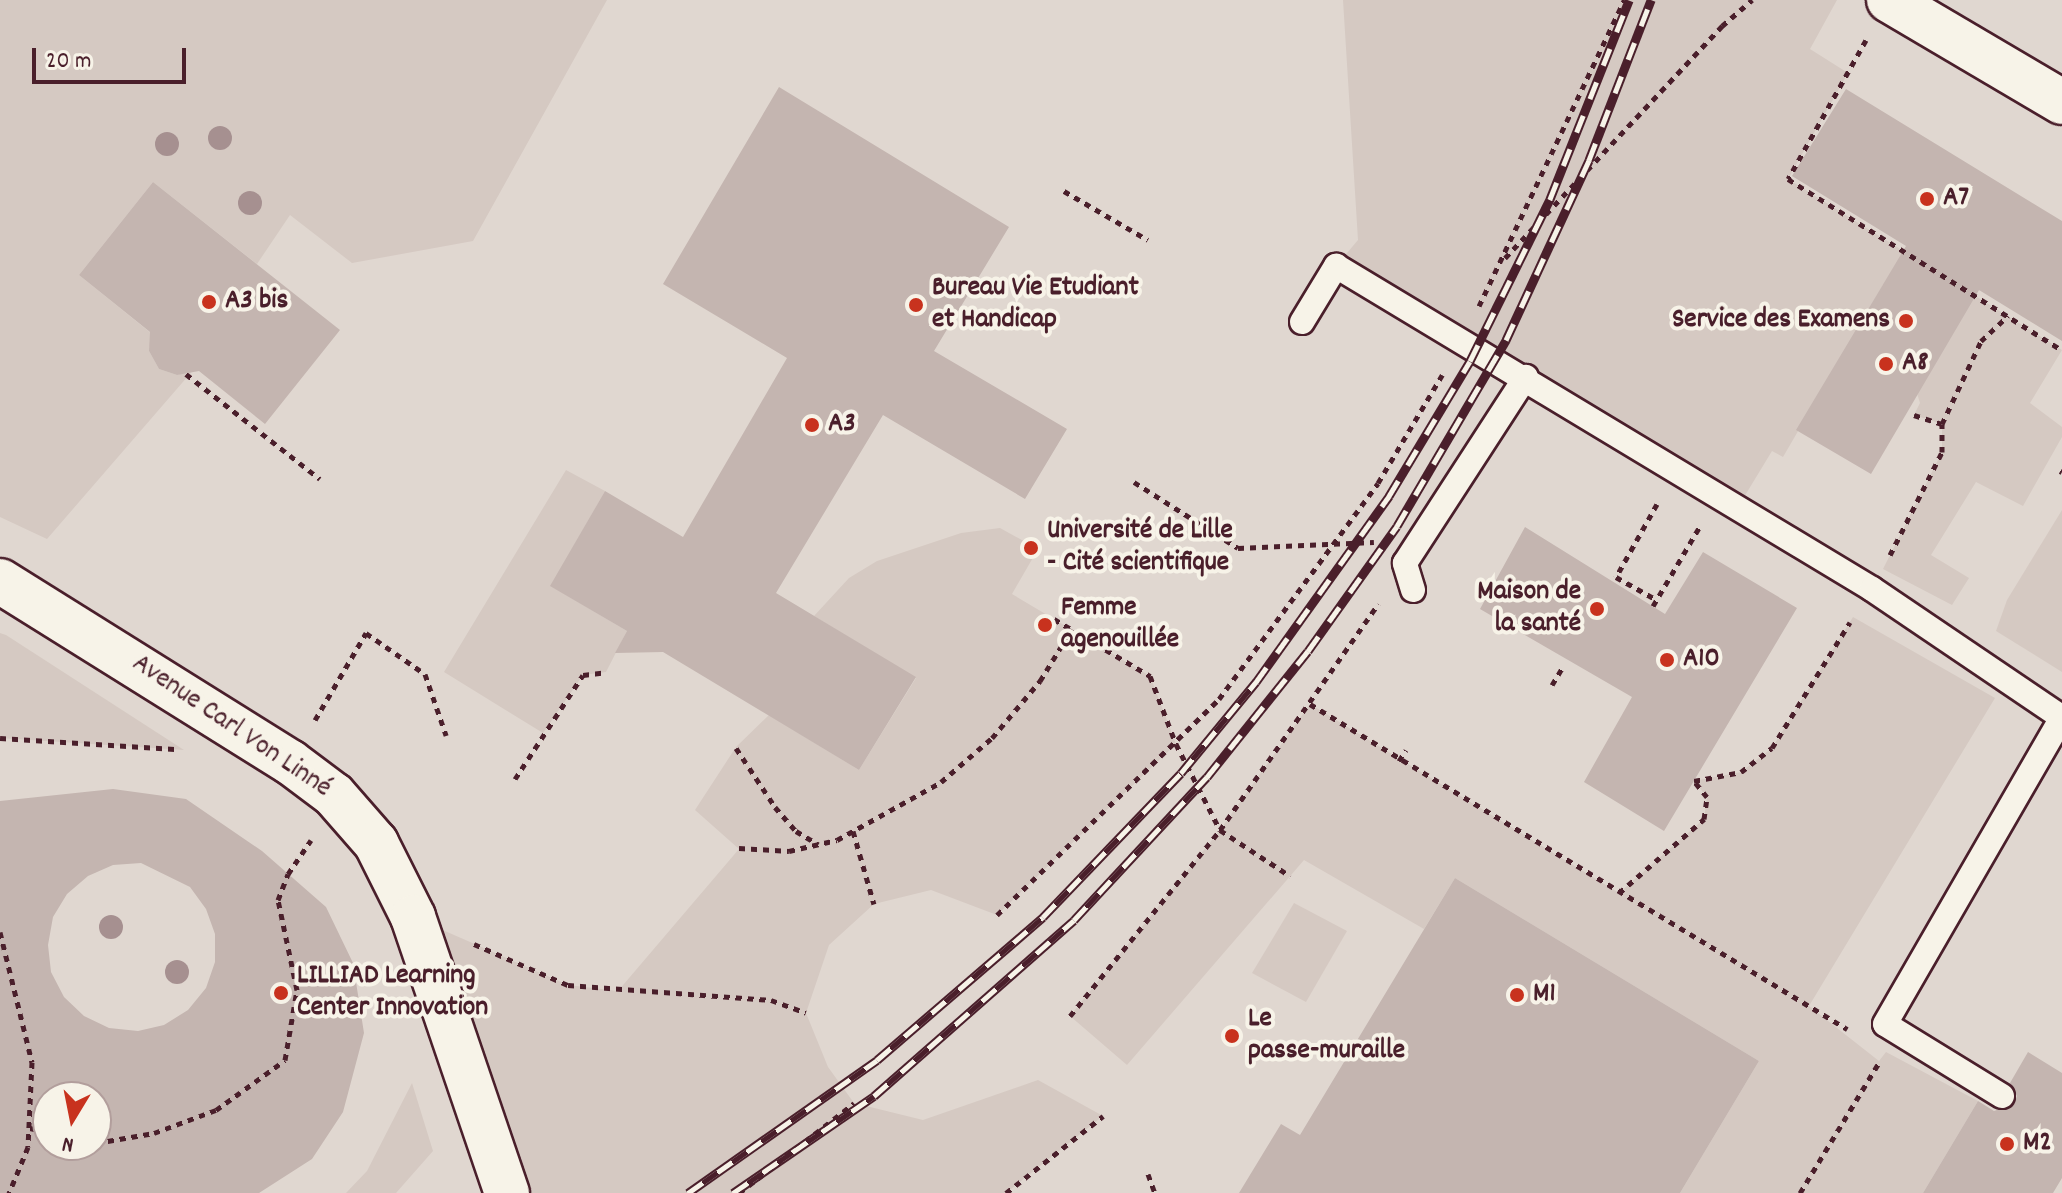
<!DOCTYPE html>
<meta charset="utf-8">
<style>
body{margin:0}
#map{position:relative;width:2062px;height:1193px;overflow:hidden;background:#ece6dd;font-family:Dekko,sans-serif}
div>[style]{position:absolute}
.built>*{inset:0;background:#e0d7d0}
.green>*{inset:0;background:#d5c9c2}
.building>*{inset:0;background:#c4b5b0}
.path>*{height:5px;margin-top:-2.5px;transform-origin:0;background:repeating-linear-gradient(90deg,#4a1f2b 0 6px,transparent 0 12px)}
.roads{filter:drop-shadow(2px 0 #4a1f2b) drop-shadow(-2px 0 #4a1f2b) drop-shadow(0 2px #4a1f2b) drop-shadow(0 -2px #4a1f2b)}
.service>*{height:24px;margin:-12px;padding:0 12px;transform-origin:12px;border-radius:12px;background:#f7f3e8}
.minor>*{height:44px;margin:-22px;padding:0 22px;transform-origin:22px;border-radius:22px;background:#f7f3e8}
.rail>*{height:9px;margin-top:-4.5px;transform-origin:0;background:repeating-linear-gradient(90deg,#f7f3e8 0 18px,#4a1f2b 0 36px);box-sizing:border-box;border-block:2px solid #4a1f2b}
.trees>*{width:24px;height:24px;margin:-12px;border-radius:50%;background:#a69090}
.dots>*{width:22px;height:22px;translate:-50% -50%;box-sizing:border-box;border:4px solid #f7f3e8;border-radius:50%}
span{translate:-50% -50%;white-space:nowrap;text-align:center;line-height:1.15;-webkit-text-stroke:8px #f7f3e8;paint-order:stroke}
.poi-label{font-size:28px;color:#4a1f2b;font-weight:700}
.left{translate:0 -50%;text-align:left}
.right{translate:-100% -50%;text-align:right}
.street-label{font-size:28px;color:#4a1f2b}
.north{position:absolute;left:32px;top:1081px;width:80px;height:80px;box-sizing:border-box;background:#f7f3e8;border:2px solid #b29e9c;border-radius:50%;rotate:190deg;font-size:22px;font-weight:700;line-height:32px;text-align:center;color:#4a1f2b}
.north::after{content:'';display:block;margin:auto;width:28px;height:36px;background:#c8321e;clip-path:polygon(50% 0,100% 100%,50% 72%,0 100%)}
.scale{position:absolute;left:32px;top:48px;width:154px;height:36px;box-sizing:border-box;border:4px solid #4a1f2b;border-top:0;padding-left:10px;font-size:24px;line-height:28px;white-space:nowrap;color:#4a1f2b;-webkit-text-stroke:6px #f7f3e8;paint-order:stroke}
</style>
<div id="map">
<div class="built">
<i style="clip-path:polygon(evenodd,0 0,2062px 0,2062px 1193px,0 1193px,0 0,48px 1097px,96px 1097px,96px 1145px,48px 1145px,48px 1097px)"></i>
</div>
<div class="green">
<i style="clip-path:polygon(0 0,607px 0,473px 241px,352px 263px,290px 215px,257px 264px,153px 182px,79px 275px,152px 334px,149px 351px,159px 369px,177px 375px,195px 368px,47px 539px,0 517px)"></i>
<i style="clip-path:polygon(1343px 0,1837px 0,1810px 49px,1848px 73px,1788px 179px,2062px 350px,2030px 403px,2062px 427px,2062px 437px,2023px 506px,1976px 482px,1931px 555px,1969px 578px,1952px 605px,1883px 569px,1942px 452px,1942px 424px,1914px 415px,1920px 403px,1883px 285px,1783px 457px,1772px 451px,1738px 507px,1336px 266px,1358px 240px)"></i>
<i style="clip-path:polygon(566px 470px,605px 491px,551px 586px,627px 631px,606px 672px,583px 675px,543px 733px,444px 672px)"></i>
<i style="clip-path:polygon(2062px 510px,2062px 672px,1996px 631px,2007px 600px)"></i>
<i style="clip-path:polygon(1000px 528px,1038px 549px,1012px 594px,1150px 676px,1176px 744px,997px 915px,931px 890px,874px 904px,829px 945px,806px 1013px,828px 1067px,854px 1103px,923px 1120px,1038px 1080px,1103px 1116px,1006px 1193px,507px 1193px,413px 917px,568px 985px,618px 991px,739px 849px,695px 810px,736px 747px,769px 715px,859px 770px,916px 678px,814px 616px,849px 578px,877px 561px,961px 533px)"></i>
<i style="clip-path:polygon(1853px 617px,1995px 698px,1809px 1006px,1879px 1061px,1886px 1052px,1978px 1101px,1923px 1193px,1680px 1193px,1759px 1061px,1455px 878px,1424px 929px,1304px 860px,1127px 1065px,1070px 1016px,1220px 830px,1310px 704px,1619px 893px,1704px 819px,1707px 797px,1694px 781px,1741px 772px,1772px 748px)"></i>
<i style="clip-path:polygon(0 633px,6px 635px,184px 750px,0 738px)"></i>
<i style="clip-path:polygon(1294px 903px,1347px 931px,1306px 1002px,1252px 973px)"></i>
<i style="clip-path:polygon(412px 1083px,433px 1151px,396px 1193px,346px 1193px,367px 1171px)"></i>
</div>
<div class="building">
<i style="clip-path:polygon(779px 87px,1009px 227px,934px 351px,1067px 429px,1025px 499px,883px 415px,776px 593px,916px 677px,859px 770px,663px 652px,615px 653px,627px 631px,550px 586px,605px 491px,683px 537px,787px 358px,663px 284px)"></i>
<i style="clip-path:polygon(1846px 89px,2062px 221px,2062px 341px,1979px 290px,1871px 474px,1796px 430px,1906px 246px,1792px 176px)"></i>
<i style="clip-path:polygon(153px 182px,340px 330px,265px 424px,199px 371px,177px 375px,159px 369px,149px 351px,150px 332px,79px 275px)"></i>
<i style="clip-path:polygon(1525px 527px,1665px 614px,1703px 552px,1797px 608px,1664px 831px,1584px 782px,1632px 697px,1480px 609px)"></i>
<i style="clip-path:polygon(evenodd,113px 789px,186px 799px,262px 851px,326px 907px,353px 963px,364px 1033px,343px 1112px,312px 1159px,259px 1193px,0 1193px,0 801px,113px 789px,141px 863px,190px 887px,206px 909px,215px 934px,215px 962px,206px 988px,188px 1010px,164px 1025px,138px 1031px,109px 1028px,84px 1016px,64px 997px,51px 972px,48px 945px,53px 917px,67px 894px,88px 876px,113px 865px,141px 863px,113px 789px,48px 1097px,96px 1097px,96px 1145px,48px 1145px,48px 1097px)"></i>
<i style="clip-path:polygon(1455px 878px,1759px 1061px,1680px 1193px,1239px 1193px,1281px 1124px,1300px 1135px)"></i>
<i style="clip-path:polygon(2028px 1052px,2062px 1073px,2062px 1178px,2053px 1193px,1923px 1193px,1978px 1101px,1994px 1111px,2014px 1104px,2017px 1096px,2010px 1083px)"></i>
</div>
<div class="path">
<i style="left:1866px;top:40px;width:159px;rotate:119.3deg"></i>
<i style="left:1788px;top:179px;width:323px;rotate:32deg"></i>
<i style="left:1064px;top:191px;width:97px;rotate:30.3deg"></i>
<i style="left:1505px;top:258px;width:318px;rotate:-46.9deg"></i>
<i style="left:1722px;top:26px;width:40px;rotate:-41deg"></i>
<i style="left:1479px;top:306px;width:339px;rotate:-64.6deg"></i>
<i style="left:186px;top:374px;width:170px;rotate:38.1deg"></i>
<i style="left:1914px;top:415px;width:29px;rotate:18deg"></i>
<i style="left:2060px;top:471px;width:2px;rotate:27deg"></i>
<i style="left:1134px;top:482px;width:123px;rotate:32.4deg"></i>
<i style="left:1238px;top:548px;width:136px;rotate:-2.5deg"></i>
<i style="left:1657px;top:504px;width:84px;rotate:119.3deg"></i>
<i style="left:1616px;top:577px;width:47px;rotate:29.3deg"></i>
<i style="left:1890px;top:555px;width:115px;rotate:-63.2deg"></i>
<i style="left:1942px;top:452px;width:28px;rotate:-90deg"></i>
<i style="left:1942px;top:424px;width:92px;rotate:-64.8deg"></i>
<i style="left:1981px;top:341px;width:37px;rotate:-43deg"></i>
<i style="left:1653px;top:606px;width:91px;rotate:-59.5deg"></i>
<i style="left:1054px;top:619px;width:112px;rotate:30.7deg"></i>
<i style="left:1150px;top:676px;width:73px;rotate:69.1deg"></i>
<i style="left:1176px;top:744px;width:97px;rotate:62.9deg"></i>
<i style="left:1220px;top:830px;width:84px;rotate:33.3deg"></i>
<i style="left:1552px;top:685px;width:21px;rotate:-59deg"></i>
<i style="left:1310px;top:704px;width:628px;rotate:31.18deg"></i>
<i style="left:315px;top:720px;width:101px;rotate:-59.6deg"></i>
<i style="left:366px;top:633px;width:72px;rotate:34.8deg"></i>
<i style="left:425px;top:674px;width:65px;rotate:71deg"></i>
<i style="left:0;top:738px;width:175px;rotate:3.6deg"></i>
<i style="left:736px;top:748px;width:71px;rotate:56.5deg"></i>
<i style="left:775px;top:807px;width:32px;rotate:49deg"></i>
<i style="left:796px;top:831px;width:26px;rotate:31deg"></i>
<i style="left:1399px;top:761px;width:13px;rotate:-58deg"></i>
<i style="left:515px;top:779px;width:124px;rotate:-56.8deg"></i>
<i style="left:583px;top:675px;width:23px;rotate:-7deg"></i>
<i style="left:853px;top:831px;width:76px;rotate:74deg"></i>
<i style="left:739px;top:848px;width:50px;rotate:3.4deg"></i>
<i style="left:789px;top:851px;width:49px;rotate:-12.9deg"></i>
<i style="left:837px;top:840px;width:119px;rotate:-29.1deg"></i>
<i style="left:941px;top:782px;width:67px;rotate:-40.8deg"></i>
<i style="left:992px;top:738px;width:75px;rotate:-49.9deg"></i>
<i style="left:1040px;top:681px;width:61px;rotate:-58.4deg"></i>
<i style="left:1619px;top:893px;width:113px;rotate:-41deg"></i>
<i style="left:1704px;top:819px;width:22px;rotate:-82deg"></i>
<i style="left:1707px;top:797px;width:21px;rotate:-129deg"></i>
<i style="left:1694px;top:781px;width:48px;rotate:-10.8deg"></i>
<i style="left:1741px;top:772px;width:39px;rotate:-38deg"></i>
<i style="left:1772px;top:748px;width:148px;rotate:-58.2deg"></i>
<i style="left:997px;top:915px;width:310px;rotate:-44.2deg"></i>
<i style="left:1219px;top:699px;width:268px;rotate:-53.6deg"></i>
<i style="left:1378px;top:483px;width:126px;rotate:-59.3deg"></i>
<i style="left:0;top:932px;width:134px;rotate:76.2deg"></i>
<i style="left:32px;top:1062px;width:85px;rotate:92.7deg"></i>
<i style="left:28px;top:1147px;width:50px;rotate:112.4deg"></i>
<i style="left:474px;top:944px;width:103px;rotate:23.6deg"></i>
<i style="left:568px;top:985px;width:204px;rotate:4.2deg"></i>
<i style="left:771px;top:1000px;width:37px;rotate:20deg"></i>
<i style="left:1070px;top:1016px;width:239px;rotate:-51.1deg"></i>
<i style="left:1220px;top:830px;width:276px;rotate:-55deg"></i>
<i style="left:30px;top:1128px;width:18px;rotate:13deg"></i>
<i style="left:96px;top:1143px;width:59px;rotate:-9.8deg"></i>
<i style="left:154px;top:1133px;width:66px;rotate:-20.4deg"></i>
<i style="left:216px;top:1110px;width:85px;rotate:-35.9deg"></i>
<i style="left:285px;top:1060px;width:71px;rotate:-80.3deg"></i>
<i style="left:297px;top:990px;width:92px;rotate:-101.9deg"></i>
<i style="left:278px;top:900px;width:28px;rotate:-69deg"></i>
<i style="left:288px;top:874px;width:41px;rotate:-55.9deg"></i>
<i style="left:1148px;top:1174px;width:20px;rotate:70deg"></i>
<i style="left:739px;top:1193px;width:146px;rotate:-38deg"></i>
<i style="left:1006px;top:1193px;width:124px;rotate:-38.4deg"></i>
<i style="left:1800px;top:1193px;width:151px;rotate:-58.8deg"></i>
</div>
<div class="roads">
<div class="service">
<i style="left:1302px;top:322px;width:66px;rotate:-58.7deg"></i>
<i style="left:1336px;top:266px;width:626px;rotate:31.07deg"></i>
<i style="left:1872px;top:589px;width:228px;rotate:34.1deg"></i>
<i style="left:1413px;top:590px;width:28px;rotate:-107deg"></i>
<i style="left:1405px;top:563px;width:222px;rotate:-57deg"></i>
<i style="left:2002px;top:1096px;width:137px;rotate:-148.4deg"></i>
<i style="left:1885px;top:1024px;width:354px;rotate:-60deg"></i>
</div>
<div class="minor">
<i style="left:1889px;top:0;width:201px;rotate:30.5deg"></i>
<i style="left:0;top:581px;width:342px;rotate:32deg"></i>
<i style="left:290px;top:762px;width:55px;rotate:36.9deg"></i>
<i style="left:334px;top:795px;width:64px;rotate:48.8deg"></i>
<i style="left:376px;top:843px;width:83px;rotate:63.4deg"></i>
<i style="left:413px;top:917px;width:292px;rotate:71.2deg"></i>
</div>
</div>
<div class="rail">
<i style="left:688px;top:1193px;width:231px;rotate:-35.1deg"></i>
<i style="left:877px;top:1060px;width:219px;rotate:-40.7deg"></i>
<i style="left:1043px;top:917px;width:199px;rotate:-46.2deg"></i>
<i style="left:1181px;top:773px;width:118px;rotate:-50.5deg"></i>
<i style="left:1256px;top:682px;width:229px;rotate:-54.4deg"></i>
<i style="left:1389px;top:496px;width:157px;rotate:-59deg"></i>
<i style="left:1470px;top:361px;width:181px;rotate:-63.7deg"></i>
<i style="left:1550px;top:199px;width:214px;rotate:-68.3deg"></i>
<i style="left:733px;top:1193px;width:171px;rotate:-34.5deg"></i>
<i style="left:874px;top:1096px;width:266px;rotate:-41.3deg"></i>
<i style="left:1074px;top:920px;width:195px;rotate:-47.1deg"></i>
<i style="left:1207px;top:777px;width:161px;rotate:-51.3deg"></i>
<i style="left:1308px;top:651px;width:153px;rotate:-54.5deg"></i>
<i style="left:1397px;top:526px;width:216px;rotate:-59.6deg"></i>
<i style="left:1506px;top:340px;width:198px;rotate:-65.2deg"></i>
<i style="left:1589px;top:160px;width:172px;rotate:-68.8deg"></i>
</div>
<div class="trees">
<i style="left:220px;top:138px"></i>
<i style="left:167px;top:144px"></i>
<i style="left:250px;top:203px"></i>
<i style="left:111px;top:927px"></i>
<i style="left:177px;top:972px"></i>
</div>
<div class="dots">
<i style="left:1927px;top:199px;background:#c8321e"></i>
<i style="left:209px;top:302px;background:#c8321e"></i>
<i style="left:916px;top:305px;background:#c8321e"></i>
<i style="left:1906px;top:321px;background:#c8321e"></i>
<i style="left:1886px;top:364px;background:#c8321e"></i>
<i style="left:812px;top:425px;background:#c8321e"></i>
<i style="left:1031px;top:548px;background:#c8321e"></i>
<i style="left:1597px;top:609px;background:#c8321e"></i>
<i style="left:1045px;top:625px;background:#c8321e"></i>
<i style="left:1667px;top:660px;background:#c8321e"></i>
<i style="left:281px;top:993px;background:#c8321e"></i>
<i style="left:1517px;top:995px;background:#c8321e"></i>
<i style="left:1232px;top:1036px;background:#c8321e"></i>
<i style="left:2007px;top:1144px;background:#c8321e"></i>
</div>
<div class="poi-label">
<span class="left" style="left:1943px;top:199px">A7</span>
<span class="left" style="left:932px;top:305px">Bureau Vie Etudiant<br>et Handicap</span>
<span class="left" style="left:225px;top:302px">A3 bis</span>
<span class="right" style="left:1890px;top:321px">Service des Examens</span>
<span class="left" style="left:1902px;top:364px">A8</span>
<span class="left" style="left:828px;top:425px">A3</span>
<span class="left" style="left:1047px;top:548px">Université de Lille<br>‐ Cité scientifique</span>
<span class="right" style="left:1581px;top:609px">Maison de<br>la santé</span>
<span class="left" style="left:1061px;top:625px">Femme<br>agenouillée</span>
<span class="left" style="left:1683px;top:660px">A10</span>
<span class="left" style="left:297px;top:993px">LILLIAD Learning<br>Center Innovation</span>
<span class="left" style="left:1533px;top:995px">M1</span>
<span class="left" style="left:1248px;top:1036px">Le<br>passe-muraille</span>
<span class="left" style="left:2023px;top:1144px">M2</span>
</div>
<div class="street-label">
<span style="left:231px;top:727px;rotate:34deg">Avenue Carl Von Linné</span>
</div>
<div class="north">N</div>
<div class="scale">20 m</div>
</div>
